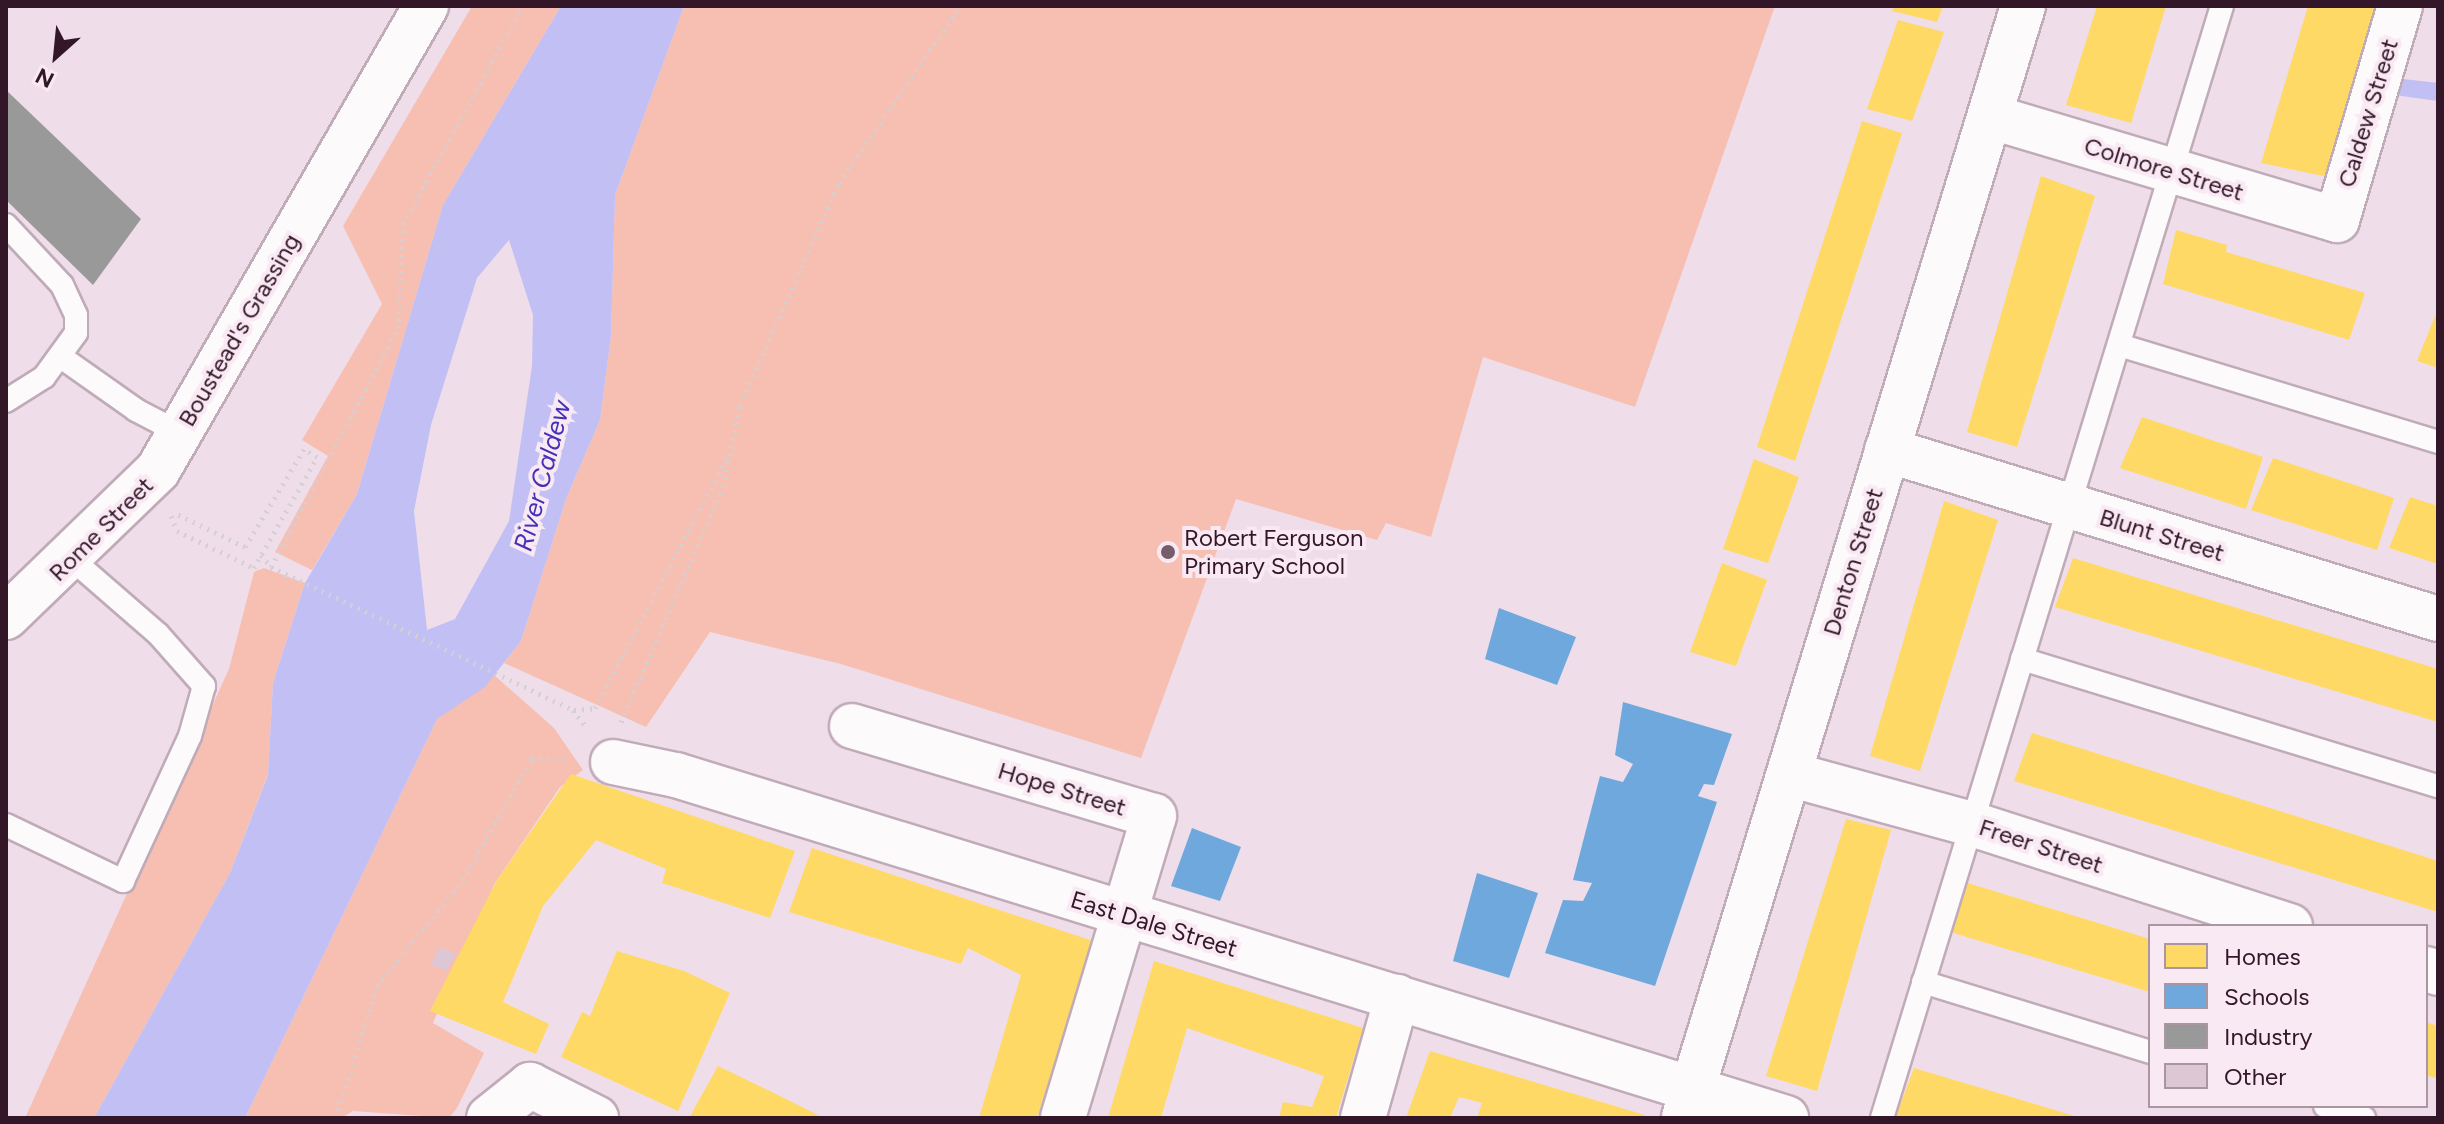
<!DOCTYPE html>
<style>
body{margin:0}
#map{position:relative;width:2444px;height:1124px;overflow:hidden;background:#efdee9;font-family:Figtree,sans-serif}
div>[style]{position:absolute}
.green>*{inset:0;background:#f6bfb2}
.water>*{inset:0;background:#c2bff4}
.homes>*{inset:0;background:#ffd966}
.schools>*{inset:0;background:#6fa8dc}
.industry>*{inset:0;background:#999}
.stream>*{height:12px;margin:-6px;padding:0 6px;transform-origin:6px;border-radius:6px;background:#c2bff4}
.building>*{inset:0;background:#ddc7d5}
.path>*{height:5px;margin-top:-2.5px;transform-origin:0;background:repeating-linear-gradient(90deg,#d4cfd2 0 2px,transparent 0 8px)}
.roads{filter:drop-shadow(2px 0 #c0abb9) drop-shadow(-2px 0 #c0abb9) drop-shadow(0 2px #c0abb9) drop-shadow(0 -2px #c0abb9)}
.lane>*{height:22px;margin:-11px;padding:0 11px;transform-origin:11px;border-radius:11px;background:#fdfafc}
.street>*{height:44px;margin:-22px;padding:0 22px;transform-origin:22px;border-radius:22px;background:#fdfafc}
.dots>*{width:22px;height:22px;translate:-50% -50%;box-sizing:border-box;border:4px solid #f9e9f3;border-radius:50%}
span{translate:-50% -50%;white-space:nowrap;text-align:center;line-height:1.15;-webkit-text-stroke:8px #f9e9f3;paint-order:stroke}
.street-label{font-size:24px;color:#331729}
.poi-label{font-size:24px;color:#331729}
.left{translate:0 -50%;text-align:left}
.water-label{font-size:26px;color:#4531b7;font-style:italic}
.frame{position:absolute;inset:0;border:8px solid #331729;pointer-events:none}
.legend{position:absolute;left:2148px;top:924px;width:280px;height:184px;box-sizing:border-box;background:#f9e9f3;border:2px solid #aa95a2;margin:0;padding:10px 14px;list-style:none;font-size:24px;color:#331729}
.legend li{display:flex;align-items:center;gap:16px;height:40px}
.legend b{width:40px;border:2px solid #aa95a2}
.north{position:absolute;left:16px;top:16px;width:80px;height:80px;-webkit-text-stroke:6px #f9e9f3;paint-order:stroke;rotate:207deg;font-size:22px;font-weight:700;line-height:32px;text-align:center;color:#331729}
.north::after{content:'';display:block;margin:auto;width:28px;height:36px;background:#331729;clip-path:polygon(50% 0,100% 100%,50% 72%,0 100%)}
</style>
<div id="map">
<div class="green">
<i style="clip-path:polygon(472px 6px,561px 6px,443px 205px,357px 494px,312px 570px,275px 552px,328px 456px,302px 440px,382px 304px,343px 226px)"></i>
<i style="clip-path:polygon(684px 6px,1775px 6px,1635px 407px,1483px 357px,1431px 537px,1386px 523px,1377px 540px,1236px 499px,1141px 758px,841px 664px,710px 632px,646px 727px,504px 663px,521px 641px,566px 499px,600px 420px,611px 336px,615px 195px)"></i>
<i style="clip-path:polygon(264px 568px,305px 583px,273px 683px,268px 774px,230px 873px,94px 1118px,25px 1118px,229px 669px,254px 572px)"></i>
<i style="clip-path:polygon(494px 675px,554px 728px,583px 770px,560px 787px,495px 883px,433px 1023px,484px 1053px,457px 1108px,449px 1118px,353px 1111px,341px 1118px,245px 1118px,437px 719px)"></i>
</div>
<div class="water">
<i style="clip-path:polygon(evenodd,561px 6px,684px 6px,615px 195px,611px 336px,600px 420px,566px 499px,521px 641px,485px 687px,437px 719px,245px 1118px,94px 1118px,230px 873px,268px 775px,273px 683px,305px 583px,357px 494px,443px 205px,561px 6px,509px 240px,533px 315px,532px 366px,509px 521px,455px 619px,427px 630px,414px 511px,431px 425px,477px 278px,509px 240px)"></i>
<i style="clip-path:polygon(2394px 84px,2438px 89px,2438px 101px,2394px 95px)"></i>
</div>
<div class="homes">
<i style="clip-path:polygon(1894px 6px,1943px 6px,1937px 22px,1892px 11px)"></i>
<i style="clip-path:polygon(2097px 6px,2166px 6px,2131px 123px,2066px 105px)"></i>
<i style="clip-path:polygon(2308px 6px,2375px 6px,2328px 177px,2261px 163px)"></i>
<i style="clip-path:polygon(1898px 20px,1944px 32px,1912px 121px,1867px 109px)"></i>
<i style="clip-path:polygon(1862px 121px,1902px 133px,1795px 461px,1757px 447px)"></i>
<i style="clip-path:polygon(2041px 176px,2095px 196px,2017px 447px,1967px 432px)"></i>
<i style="clip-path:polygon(2176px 230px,2227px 245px,2226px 252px,2365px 293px,2349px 340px,2163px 284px)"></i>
<i style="clip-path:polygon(2435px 316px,2438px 317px,2438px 368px,2417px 361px)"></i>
<i style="clip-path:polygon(2142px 417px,2263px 457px,2246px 509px,2120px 468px)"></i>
<i style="clip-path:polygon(2273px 458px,2394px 498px,2377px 550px,2251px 510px)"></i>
<i style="clip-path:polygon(1754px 459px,1799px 477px,1768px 563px,1723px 549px)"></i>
<i style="clip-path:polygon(2410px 497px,2438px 506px,2438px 564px,2389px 548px)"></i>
<i style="clip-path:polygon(1944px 501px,1998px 520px,1920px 771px,1870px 756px)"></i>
<i style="clip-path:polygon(2073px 558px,2438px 669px,2438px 722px,2055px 607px)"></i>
<i style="clip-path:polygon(1722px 563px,1767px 580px,1736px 666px,1690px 652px)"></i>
<i style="clip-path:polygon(2032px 733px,2438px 861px,2438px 912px,2014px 781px)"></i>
<i style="clip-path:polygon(571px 774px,795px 851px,770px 918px,662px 883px,666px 869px,596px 840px,543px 906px,503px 1002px,549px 1024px,536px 1054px,430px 1011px,497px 880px)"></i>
<i style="clip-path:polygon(1846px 819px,1891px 830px,1817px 1091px,1766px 1076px)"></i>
<i style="clip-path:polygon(812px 848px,1093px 941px,1037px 1118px,979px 1118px,1021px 975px,968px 948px,961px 964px,789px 912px)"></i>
<i style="clip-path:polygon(1968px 883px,2150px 939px,2150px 992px,1950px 932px)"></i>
<i style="clip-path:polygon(617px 951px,684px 971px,730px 993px,678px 1111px,561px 1057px,582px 1012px,590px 1016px)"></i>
<i style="clip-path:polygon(1154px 961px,1363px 1028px,1336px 1118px,1279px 1118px,1283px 1102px,1312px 1107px,1324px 1076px,1187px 1028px,1161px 1118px,1108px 1118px)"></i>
<i style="clip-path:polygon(2426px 1022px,2438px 1026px,2438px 1079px,2426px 1075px)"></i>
<i style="clip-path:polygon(1430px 1051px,1645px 1115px,1644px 1118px,1477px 1118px,1482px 1103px,1459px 1097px,1450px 1118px,1406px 1118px)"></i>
<i style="clip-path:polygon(718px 1066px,788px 1100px,824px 1118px,689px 1118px)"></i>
<i style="clip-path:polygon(1914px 1068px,2078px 1117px,2078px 1118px,1896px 1116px)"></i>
</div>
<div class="schools">
<i style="clip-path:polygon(1499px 608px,1576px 637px,1557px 685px,1485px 659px)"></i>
<i style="clip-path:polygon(1623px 702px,1732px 734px,1714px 785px,1704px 784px,1698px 796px,1717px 802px,1655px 986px,1545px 953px,1563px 900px,1583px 901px,1592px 883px,1573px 880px,1600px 776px,1623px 782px,1633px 764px,1615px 755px)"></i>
<i style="clip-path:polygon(1192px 828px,1241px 847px,1220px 901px,1171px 886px)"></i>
<i style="clip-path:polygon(1477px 873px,1538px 893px,1509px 978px,1453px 961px)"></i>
</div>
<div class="industry">
<i style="clip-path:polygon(6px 90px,141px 219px,93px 285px,6px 200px)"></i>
</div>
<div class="stream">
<i style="left:2394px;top:84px;width:44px;rotate:6.5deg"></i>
</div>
<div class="building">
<i style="clip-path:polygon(439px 947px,456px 954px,446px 971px,431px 964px)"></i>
</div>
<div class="path">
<i style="left:171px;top:516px;width:16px;rotate:68deg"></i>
<i style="left:177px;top:531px;width:85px;rotate:25.7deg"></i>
<i style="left:254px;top:568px;width:128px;rotate:-60.4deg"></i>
<i style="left:317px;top:457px;width:15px;rotate:-148deg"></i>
<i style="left:304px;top:449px;width:114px;rotate:121deg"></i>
<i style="left:245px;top:547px;width:80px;rotate:-154.1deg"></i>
<i style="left:261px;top:555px;width:16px;rotate:50deg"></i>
<i style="left:271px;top:567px;width:334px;rotate:25.3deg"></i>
<i style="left:573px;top:710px;width:24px;rotate:52deg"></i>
<i style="left:271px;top:567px;width:271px;rotate:-62deg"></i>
<i style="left:398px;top:328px;width:104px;rotate:-87.2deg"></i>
<i style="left:403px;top:224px;width:249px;rotate:-61.2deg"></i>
<i style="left:574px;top:710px;width:21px;rotate:-5deg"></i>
<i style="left:595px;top:708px;width:285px;rotate:-62.2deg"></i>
<i style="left:621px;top:722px;width:256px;rotate:-66.5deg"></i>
<i style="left:723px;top:487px;width:83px;rotate:-78.1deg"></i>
<i style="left:740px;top:406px;width:244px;rotate:-66.1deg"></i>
<i style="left:839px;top:183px;width:214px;rotate:-55.6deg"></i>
<i style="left:336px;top:1118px;width:138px;rotate:-72.7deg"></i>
<i style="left:377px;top:986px;width:136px;rotate:-50.9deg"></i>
<i style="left:463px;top:880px;width:140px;rotate:-60.5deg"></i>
<i style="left:532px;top:758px;width:40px;rotate:2.9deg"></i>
</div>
<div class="roads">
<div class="lane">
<i style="left:6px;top:225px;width:82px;rotate:47deg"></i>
<i style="left:62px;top:285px;width:33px;rotate:65deg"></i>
<i style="left:76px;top:315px;width:18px;rotate:90deg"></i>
<i style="left:76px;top:333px;width:54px;rotate:126deg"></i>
<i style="left:44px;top:377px;width:45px;rotate:147.7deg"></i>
<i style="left:2119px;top:345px;width:333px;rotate:16.9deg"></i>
<i style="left:61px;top:357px;width:92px;rotate:35.2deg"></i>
<i style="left:136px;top:410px;width:50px;rotate:27.6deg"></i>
<i style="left:2022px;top:659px;width:435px;rotate:17deg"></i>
<i style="left:6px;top:825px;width:130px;rotate:25.6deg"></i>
<i style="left:123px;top:881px;width:160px;rotate:-65.2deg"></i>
<i style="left:190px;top:736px;width:52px;rotate:-74.4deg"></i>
<i style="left:204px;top:686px;width:69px;rotate:-131.5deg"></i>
<i style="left:158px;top:634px;width:111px;rotate:-139deg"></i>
<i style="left:1923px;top:982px;width:238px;rotate:17.1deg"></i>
<i style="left:2325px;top:1106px;width:41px;rotate:17.1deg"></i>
<i style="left:1882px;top:1118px;width:1163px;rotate:-73deg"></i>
</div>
<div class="street">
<i style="left:1992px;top:117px;width:360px;rotate:16.6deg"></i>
<i style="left:2337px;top:220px;width:223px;rotate:-73.6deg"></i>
<i style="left:1887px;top:450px;width:576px;rotate:17.05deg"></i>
<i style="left:6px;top:617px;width:211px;rotate:-44deg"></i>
<i style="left:158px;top:470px;width:536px;rotate:-59.99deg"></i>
<i style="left:852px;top:726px;width:315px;rotate:16.6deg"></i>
<i style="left:1154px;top:816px;width:315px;rotate:106.8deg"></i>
<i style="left:613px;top:762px;width:64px;rotate:11.7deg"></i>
<i style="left:676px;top:775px;width:1162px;rotate:17.17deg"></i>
<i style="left:1789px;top:774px;width:190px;rotate:15.3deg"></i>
<i style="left:1972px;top:824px;width:334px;rotate:17.8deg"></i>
<i style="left:2426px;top:969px;width:13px;rotate:18deg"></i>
<i style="left:1684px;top:1117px;width:1162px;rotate:-73.03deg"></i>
<i style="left:489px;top:1118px;width:53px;rotate:-38.8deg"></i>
<i style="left:530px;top:1085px;width:74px;rotate:26.6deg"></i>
<i style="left:1363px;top:1118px;width:126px;rotate:-74.3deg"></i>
</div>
</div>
<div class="dots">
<i style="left:1168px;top:552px;background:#755d6c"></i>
</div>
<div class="street-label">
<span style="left:2368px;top:113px;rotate:-73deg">Caldew Street</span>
<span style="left:2164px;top:169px;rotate:17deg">Colmore Street</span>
<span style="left:239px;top:330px;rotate:-60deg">Boustead's Grassing</span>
<span style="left:101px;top:529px;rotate:-45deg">Rome Street</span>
<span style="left:2162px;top:535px;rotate:17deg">Blunt Street</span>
<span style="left:1853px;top:562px;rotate:-73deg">Denton Street</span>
<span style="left:1062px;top:789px;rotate:17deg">Hope Street</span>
<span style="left:2041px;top:846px;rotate:18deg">Freer Street</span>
<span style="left:1154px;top:924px;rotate:17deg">East Dale Street</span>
</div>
<div class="poi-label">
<span class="left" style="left:1184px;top:552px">Robert Ferguson<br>Primary School</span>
</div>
<div class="water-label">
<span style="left:543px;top:476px;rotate:-75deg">River Caldew</span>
</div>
<div class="frame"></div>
<ul class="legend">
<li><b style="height:22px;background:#ffd966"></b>Homes</li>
<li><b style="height:22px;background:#6fa8dc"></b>Schools</li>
<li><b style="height:22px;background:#999"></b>Industry</li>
<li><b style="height:22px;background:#ddc7d5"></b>Other</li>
</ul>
<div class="north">N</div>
</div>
